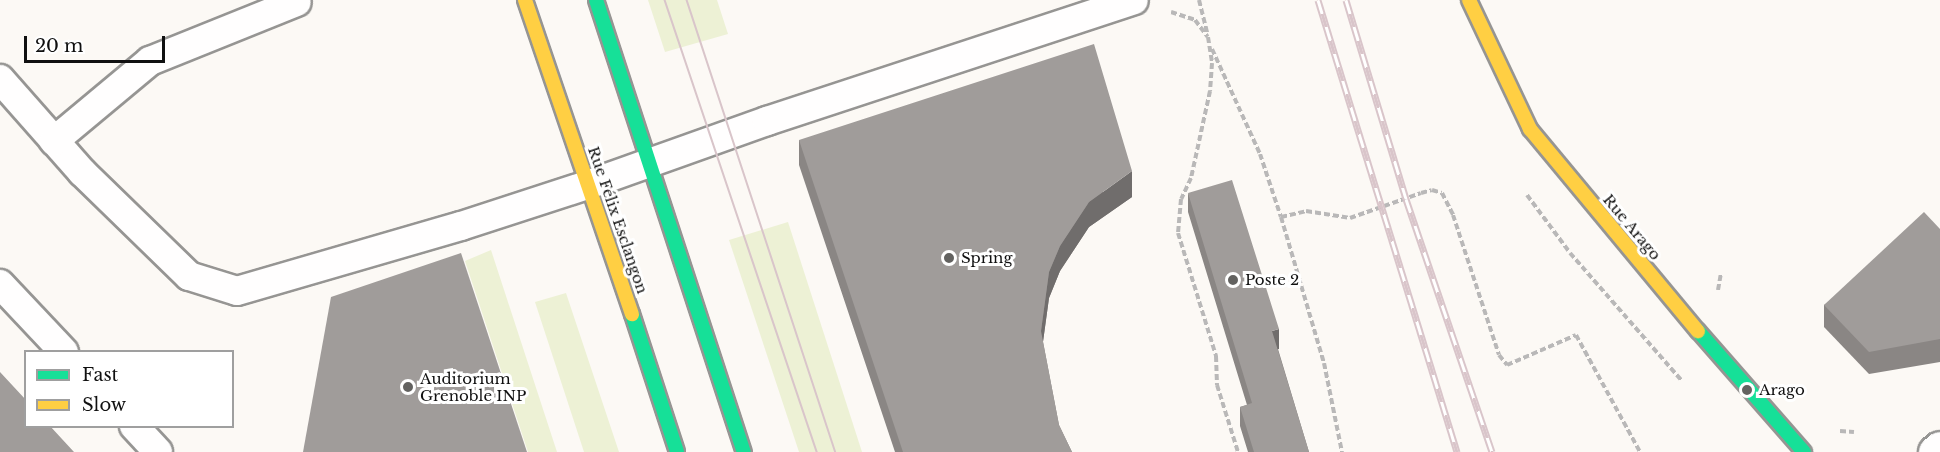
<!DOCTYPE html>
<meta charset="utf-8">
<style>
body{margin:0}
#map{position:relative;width:1940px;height:452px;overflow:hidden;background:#fcf9f5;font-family:"Libre Baskerville",serif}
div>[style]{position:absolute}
.green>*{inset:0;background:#edf1d5}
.path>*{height:4px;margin-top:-2px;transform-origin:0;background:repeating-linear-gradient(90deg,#b9b8b8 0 6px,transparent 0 9px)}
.roads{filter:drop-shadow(2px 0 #969593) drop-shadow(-2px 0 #969593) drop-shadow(0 2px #969593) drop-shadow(0 -2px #969593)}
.lane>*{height:28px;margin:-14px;padding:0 14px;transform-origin:14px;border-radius:14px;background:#fffefe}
.street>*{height:33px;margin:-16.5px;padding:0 16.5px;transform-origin:16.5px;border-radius:16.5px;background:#fffefe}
.fast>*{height:14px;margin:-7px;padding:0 7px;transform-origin:7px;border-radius:7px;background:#16e098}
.slow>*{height:14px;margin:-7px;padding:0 7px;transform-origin:7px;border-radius:7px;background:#ffcf43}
.tram>*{height:1.5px;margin:-0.75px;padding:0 0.75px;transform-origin:0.75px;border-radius:0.75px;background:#d9c5ca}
.rail>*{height:7px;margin-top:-3.5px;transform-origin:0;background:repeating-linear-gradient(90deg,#fff 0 14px,#d9c5ca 0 28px);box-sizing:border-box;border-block:2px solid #d9c5ca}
.wall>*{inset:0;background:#8a8684}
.shaded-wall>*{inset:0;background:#706d6c}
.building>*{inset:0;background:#a09c9a}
.dots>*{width:16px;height:16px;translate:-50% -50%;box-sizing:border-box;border:3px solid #fff;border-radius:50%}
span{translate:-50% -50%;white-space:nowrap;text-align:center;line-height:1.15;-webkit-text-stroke:6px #fff;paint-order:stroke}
.street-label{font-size:15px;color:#101010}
.poi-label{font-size:15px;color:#101010}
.left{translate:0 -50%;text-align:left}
.legend{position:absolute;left:24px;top:350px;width:210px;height:78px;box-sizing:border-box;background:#fff;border:2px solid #9f9f9f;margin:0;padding:8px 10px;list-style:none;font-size:18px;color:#101010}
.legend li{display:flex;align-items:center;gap:12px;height:30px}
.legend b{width:30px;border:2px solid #9f9f9f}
.scale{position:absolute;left:24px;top:36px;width:141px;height:27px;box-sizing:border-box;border:3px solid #101010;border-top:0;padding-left:8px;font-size:18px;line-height:21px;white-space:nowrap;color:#101010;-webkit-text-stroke:4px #fff;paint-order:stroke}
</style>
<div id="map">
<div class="green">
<i style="clip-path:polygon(648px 0,717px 0,728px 34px,665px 52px)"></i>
<i style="clip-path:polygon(788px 222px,862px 452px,799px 452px,729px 240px)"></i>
<i style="clip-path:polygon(491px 250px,557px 452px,528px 452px,465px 261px)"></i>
<i style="clip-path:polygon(566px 293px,619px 452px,584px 452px,535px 302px)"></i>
</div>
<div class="path">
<i style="left:1199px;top:0;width:34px;rotate:76deg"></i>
<i style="left:1171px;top:12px;width:25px;rotate:18deg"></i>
<i style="left:1195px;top:20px;width:21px;rotate:53deg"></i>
<i style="left:1208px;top:37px;width:26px;rotate:81deg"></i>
<i style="left:1212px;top:63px;width:28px;rotate:94deg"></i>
<i style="left:1210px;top:91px;width:89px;rotate:102.3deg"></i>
<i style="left:1191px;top:178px;width:23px;rotate:115deg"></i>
<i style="left:1181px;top:199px;width:34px;rotate:95deg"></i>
<i style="left:1178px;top:233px;width:129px;rotate:72.8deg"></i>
<i style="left:1216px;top:356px;width:29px;rotate:88deg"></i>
<i style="left:1217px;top:385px;width:70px;rotate:72.6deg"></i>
<i style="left:1212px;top:49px;width:115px;rotate:65.4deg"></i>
<i style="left:1260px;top:154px;width:66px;rotate:71.6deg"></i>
<i style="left:1281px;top:217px;width:152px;rotate:73.6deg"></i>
<i style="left:1324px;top:363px;width:91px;rotate:78.6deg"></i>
<i style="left:1527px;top:195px;width:72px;rotate:53.4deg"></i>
<i style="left:1570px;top:253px;width:169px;rotate:48.8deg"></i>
<i style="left:1281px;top:217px;width:26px;rotate:-13deg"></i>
<i style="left:1306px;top:211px;width:45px;rotate:9deg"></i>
<i style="left:1350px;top:218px;width:75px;rotate:-19.4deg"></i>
<i style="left:1421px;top:193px;width:11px;rotate:-15deg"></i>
<i style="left:1432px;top:190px;width:10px;rotate:17deg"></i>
<i style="left:1442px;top:193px;width:25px;rotate:63deg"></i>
<i style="left:1453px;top:215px;width:147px;rotate:71.8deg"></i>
<i style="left:1499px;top:355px;width:13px;rotate:51deg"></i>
<i style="left:1507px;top:365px;width:75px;rotate:-23.5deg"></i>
<i style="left:1576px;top:335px;width:133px;rotate:61.3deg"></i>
<i style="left:1718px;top:290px;width:17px;rotate:-80deg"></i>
<i style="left:1840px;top:431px;width:14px;rotate:4deg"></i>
</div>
<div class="roads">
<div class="lane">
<i style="left:0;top:79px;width:124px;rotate:48.6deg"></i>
<i style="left:82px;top:172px;width:149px;rotate:44.2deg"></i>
<i style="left:189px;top:276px;width:50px;rotate:17.4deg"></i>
<i style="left:237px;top:291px;width:233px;rotate:-16.2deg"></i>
<i style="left:461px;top:226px;width:136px;rotate:-18deg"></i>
<i style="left:590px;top:184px;width:188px;rotate:-19.6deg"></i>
<i style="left:767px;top:121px;width:386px;rotate:-18.2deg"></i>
<i style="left:54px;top:141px;width:125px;rotate:-39.8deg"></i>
<i style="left:150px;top:61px;width:158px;rotate:-21.9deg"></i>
<i style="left:0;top:284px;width:93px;rotate:46.7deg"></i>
<i style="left:134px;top:426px;width:35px;rotate:47deg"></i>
</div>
<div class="street">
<i style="left:1935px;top:452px;width:6px;rotate:-39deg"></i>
</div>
<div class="fast">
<i style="left:596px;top:0;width:476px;rotate:71.9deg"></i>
<i style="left:632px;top:314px;width:145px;rotate:71.9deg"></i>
<i style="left:1698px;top:331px;width:161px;rotate:48.8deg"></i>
</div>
<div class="slow">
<i style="left:525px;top:0;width:332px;rotate:71.2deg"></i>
<i style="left:1469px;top:0;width:143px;rotate:64.7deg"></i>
<i style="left:1530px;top:129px;width:263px;rotate:50.3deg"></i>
</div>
</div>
<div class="tram">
<i style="left:665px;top:0;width:477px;rotate:71.4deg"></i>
<i style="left:687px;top:0;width:476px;rotate:71.8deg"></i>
</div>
<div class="rail">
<i style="left:1318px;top:0;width:473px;rotate:72.9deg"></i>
<i style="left:1346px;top:0;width:208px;rotate:73.2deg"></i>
<i style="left:1406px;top:199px;width:267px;rotate:71.2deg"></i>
</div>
<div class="wall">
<i style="clip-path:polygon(799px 140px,1132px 197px,1089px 227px,1060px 271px,1049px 298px,1043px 342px,1059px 425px,1072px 452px,895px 452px,799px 165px)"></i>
<i style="clip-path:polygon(1188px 193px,1279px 349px,1278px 349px,1309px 452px,1248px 452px,1240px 426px,1240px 407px,1247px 405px,1188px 212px)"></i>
<i style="clip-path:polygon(1940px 229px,1940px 362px,1869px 374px,1824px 327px,1824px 305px)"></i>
</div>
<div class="shaded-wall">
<i style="clip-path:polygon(1132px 171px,1132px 197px,1089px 227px,1060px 271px,1049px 298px,1041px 356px,1041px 331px,1049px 272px,1060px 246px,1089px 202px)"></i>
<i style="clip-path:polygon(1279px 329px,1279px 349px,1272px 350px,1272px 331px)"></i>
</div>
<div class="building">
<i style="clip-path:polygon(1094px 44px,1132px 171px,1089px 202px,1060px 246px,1049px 272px,1041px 331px,1059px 425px,1072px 452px,903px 452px,799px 140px)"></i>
<i style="clip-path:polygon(1232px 180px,1279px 329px,1272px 331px,1309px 452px,1254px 452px,1240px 407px,1252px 403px,1188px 193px)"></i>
<i style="clip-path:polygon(1924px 212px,1940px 229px,1940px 339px,1869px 352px,1824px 305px)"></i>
<i style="clip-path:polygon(461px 253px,527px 452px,303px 452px,331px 297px)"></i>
<i style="clip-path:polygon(0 372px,26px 400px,26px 426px,50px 426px,74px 452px,0 452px)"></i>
</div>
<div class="dots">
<i style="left:949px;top:258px;background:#636260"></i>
<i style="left:1233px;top:280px;background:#636260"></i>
<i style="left:408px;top:387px;background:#636260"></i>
<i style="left:1747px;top:390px;background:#636260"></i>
</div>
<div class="street-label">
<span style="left:618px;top:220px;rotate:71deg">Rue Félix Esclangon</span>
<span style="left:1632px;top:227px;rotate:50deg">Rue Arago</span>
</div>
<div class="poi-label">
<span class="left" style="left:961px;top:258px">Spring</span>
<span class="left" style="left:1245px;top:280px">Poste 2</span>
<span class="left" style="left:420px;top:387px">Auditorium<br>Grenoble INP</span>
<span class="left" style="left:1759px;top:390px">Arago</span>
</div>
<ul class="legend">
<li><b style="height:8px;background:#16e098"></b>Fast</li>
<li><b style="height:8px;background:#ffcf43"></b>Slow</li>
</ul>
<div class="scale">20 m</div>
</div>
